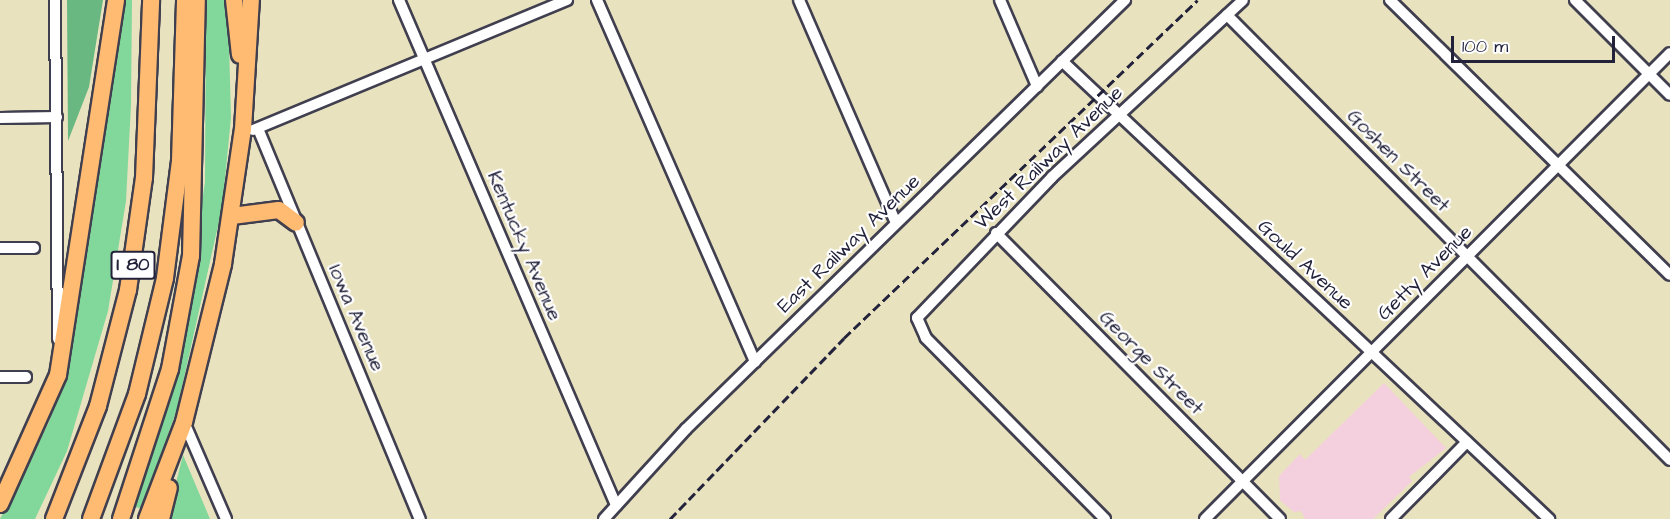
<!DOCTYPE html>
<style>
body{margin:0}
#map{position:relative;width:1670px;height:519px;overflow:hidden;background:#e9e2bf;font-family:"Architects Daughter",sans-serif}
div>[style]{position:absolute}
.built>*{inset:0;background:#f4cfdd}
.green>*{inset:0;background:#82d79a}
.forest>*{inset:0;background:#69b882}
.roads{filter:drop-shadow(2px 0 #403f4f) drop-shadow(-2px 0 #403f4f) drop-shadow(0 2px #403f4f) drop-shadow(0 -2px #403f4f)}
.minor>*{height:10px;margin:-5px;padding:0 5px;transform-origin:5px;border-radius:5px;background:#fff}
.highway>*{height:16px;margin:-8px;padding:0 8px;transform-origin:8px;border-radius:8px;background:#ffbb71}
.rail>*{height:3px;margin-top:-1.5px;transform-origin:0;background:repeating-linear-gradient(90deg,#22223b 0 9px,transparent 0 13.5px)}
span{translate:-50% -50%;white-space:nowrap;text-align:center;line-height:1.15;-webkit-text-stroke:4.5px #fff;paint-order:stroke}
.shield-label span{padding:2px 4px;background:#fff;border:2px solid;border-radius:4px;-webkit-text-stroke-width:0}
.shield-label{font-size:18px;color:#22223b;font-weight:700}
.street-label{font-size:20px;color:#22223b}
.scale{position:absolute;left:1451px;top:36px;width:164px;height:27px;box-sizing:border-box;border:3px solid #22223b;border-top:0;padding-left:8px;font-size:18px;line-height:21px;white-space:nowrap;color:#22223b;-webkit-text-stroke:4px #fff;paint-order:stroke}
</style>
<div id="map">
<div class="built">
<i style="clip-path:polygon(1384px 383px,1446px 448px,1409px 477px,1412px 481px,1373px 519px,1305px 519px,1301px 511px,1294px 512px,1280px 500px,1279px 476px,1300px 454px,1305px 460px)"></i>
</div>
<div class="green">
<i style="clip-path:polygon(119px 0,132px 0,131px 105px,126px 201px,108px 311px,67px 451px,35px 519px,0 519px,49px 422px,65px 364px)"></i>
<i style="clip-path:polygon(206px 0,224px 0,229px 43px,231px 118px,222px 208px,177px 409px,142px 508px,131px 507px,192px 272px,205px 182px)"></i>
<i style="clip-path:polygon(183px 455px,210px 519px,167px 519px)"></i>
</div>
<div class="forest">
<i style="clip-path:polygon(67px 0,103px 0,89px 87px,68px 141px)"></i>
</div>
<div class="roads">
<div class="minor">
<i style="left:55px;top:0;width:339px;rotate:89.5deg"></i>
<i style="left:399px;top:0;width:550px;rotate:66.75deg"></i>
<i style="left:597px;top:0;width:395px;rotate:66.4deg"></i>
<i style="left:799px;top:0;width:243px;rotate:66.5deg"></i>
<i style="left:1000px;top:0;width:94px;rotate:66.7deg"></i>
<i style="left:1390px;top:0;width:392px;rotate:44.5deg"></i>
<i style="left:1575px;top:0;width:134px;rotate:45deg"></i>
<i style="left:1227px;top:15px;width:628px;rotate:45.13deg"></i>
<i style="left:1062px;top:61px;width:669px;rotate:43.24deg"></i>
<i style="left:0;top:118px;width:57px;rotate:-1deg"></i>
<i style="left:253px;top:130px;width:340px;rotate:-22.5deg"></i>
<i style="left:259px;top:131px;width:420px;rotate:67.5deg"></i>
<i style="left:996px;top:233px;width:403px;rotate:45.2deg"></i>
<i style="left:0;top:248px;width:34px"></i>
<i style="left:0;top:377px;width:26px"></i>
<i style="left:184px;top:422px;width:106px;rotate:66.6deg"></i>
<i style="left:604px;top:519px;width:122px;rotate:-47.7deg"></i>
<i style="left:686px;top:429px;width:614px;rotate:-44.34deg"></i>
<i style="left:1105px;top:519px;width:255px;rotate:-134.7deg"></i>
<i style="left:926px;top:338px;width:22px;rotate:-114deg"></i>
<i style="left:917px;top:318px;width:195px;rotate:-46.2deg"></i>
<i style="left:1052px;top:177px;width:260px;rotate:-42.8deg"></i>
<i style="left:1205px;top:519px;width:658px;rotate:-45.06deg"></i>
<i style="left:1391px;top:519px;width:108px;rotate:-45.4deg"></i>
</div>
<div class="highway">
<i style="left:234px;top:0;width:55px;rotate:83.8deg"></i>
<i style="left:232px;top:216px;width:47px;rotate:-7.3deg"></i>
<i style="left:279px;top:210px;width:21px;rotate:37deg"></i>
<i style="left:0;top:504px;width:141px;rotate:-65.8deg"></i>
<i style="left:58px;top:375px;width:379px;rotate:-81.2deg"></i>
<i style="left:54px;top:519px;width:121px;rotate:-68.7deg"></i>
<i style="left:98px;top:406px;width:120px;rotate:-75.5deg"></i>
<i style="left:128px;top:290px;width:113px;rotate:-81.9deg"></i>
<i style="left:144px;top:178px;width:178px;rotate:-87.7deg"></i>
<i style="left:91px;top:519px;width:133px;rotate:-69.8deg"></i>
<i style="left:137px;top:394px;width:119px;rotate:-76.4deg"></i>
<i style="left:165px;top:278px;width:118px;rotate:-82.7deg"></i>
<i style="left:180px;top:161px;width:161px;rotate:-88.2deg"></i>
<i style="left:121px;top:519px;width:158px;rotate:-71.9deg"></i>
<i style="left:170px;top:369px;width:115px;rotate:-79.5deg"></i>
<i style="left:191px;top:256px;width:256px;rotate:-88.7deg"></i>
<i style="left:147px;top:519px;width:104px;rotate:-69.1deg"></i>
<i style="left:184px;top:422px;width:163px;rotate:-76.1deg"></i>
<i style="left:223px;top:264px;width:136px;rotate:-81.6deg"></i>
<i style="left:243px;top:129px;width:129px;rotate:-86.5deg"></i>
<i style="left:161px;top:519px;width:32px;rotate:-76deg"></i>
</div>
</div>
<div class="rail">
<i style="left:670px;top:519px;width:251px;rotate:-46.1deg"></i>
<i style="left:844px;top:338px;width:489px;rotate:-43.7deg"></i>
</div>
<div class="shield-label">
<span style="left:133px;top:265px">I 80</span>
</div>
<div class="street-label">
<span style="left:1049px;top:158px;rotate:-44deg">West Railway Avenue</span>
<span style="left:1398px;top:161px;rotate:45deg">Goshen Street</span>
<span style="left:849px;top:244px;rotate:-44deg">East Railway Avenue</span>
<span style="left:524px;top:246px;rotate:67deg">Kentucky Avenue</span>
<span style="left:1305px;top:265px;rotate:43deg">Gould Avenue</span>
<span style="left:1425px;top:273px;rotate:-45deg">Getty Avenue</span>
<span style="left:356px;top:318px;rotate:67deg">Iowa Avenue</span>
<span style="left:1151px;top:363px;rotate:45deg">George Street</span>
</div>
<div class="scale">100 m</div>
</div>
